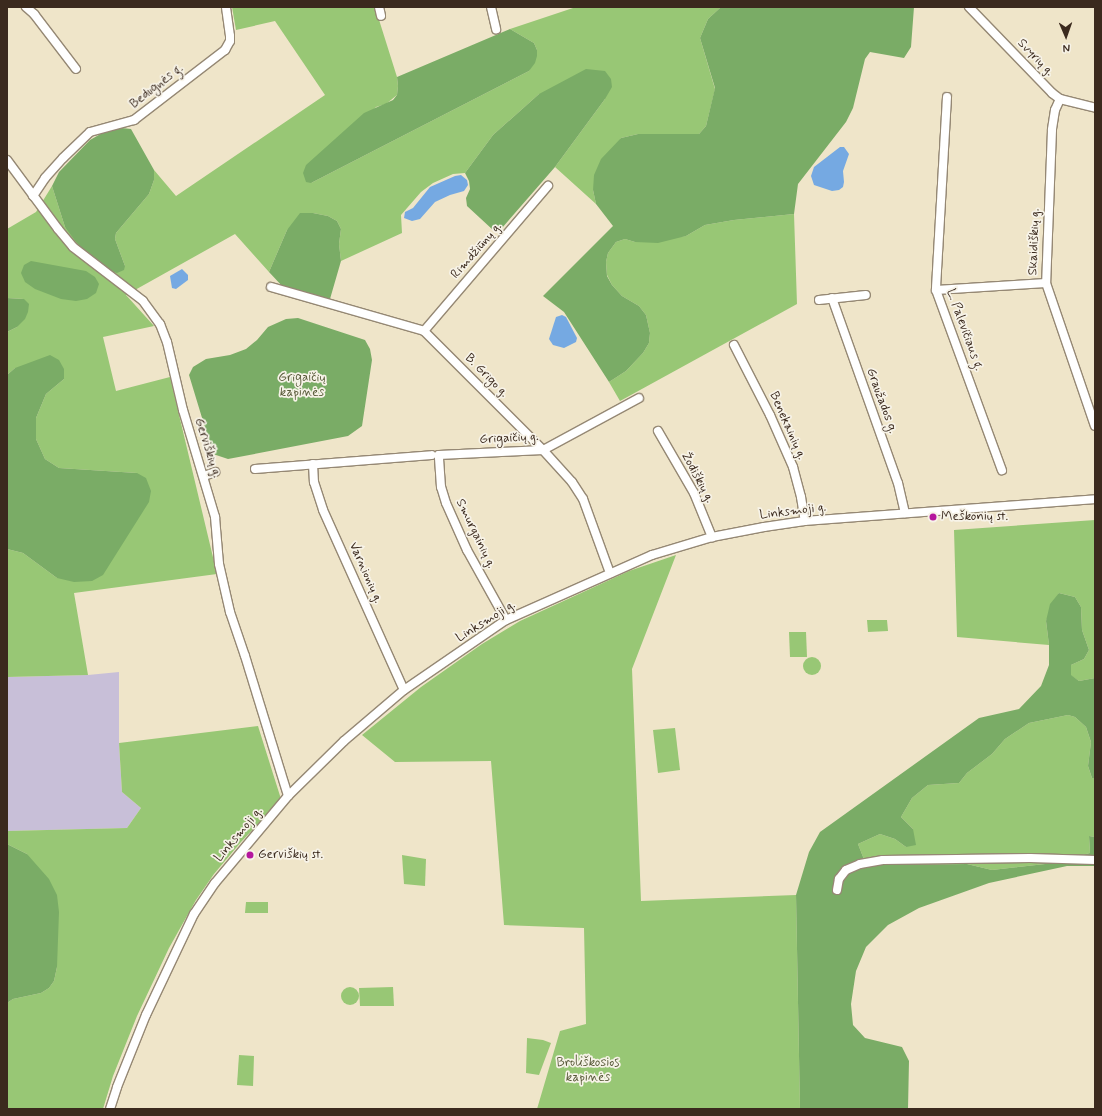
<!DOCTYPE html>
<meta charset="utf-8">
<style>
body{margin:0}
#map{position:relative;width:1102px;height:1116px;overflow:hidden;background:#efe5c9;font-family:Mynerve,sans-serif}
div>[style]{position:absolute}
.industrial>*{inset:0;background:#c8bfd8}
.green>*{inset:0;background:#98c775}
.round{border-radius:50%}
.forest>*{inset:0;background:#7aac66}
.water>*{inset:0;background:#75a9e2}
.roads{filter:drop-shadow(1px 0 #958874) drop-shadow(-1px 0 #958874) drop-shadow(0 1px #958874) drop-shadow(0 -1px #958874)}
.minor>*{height:8px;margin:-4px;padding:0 4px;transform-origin:4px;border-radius:4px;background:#fff}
.dots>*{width:11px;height:11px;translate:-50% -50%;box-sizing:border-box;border:2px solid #f7f3e8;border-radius:50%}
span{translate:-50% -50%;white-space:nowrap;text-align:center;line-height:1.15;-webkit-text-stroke:3.5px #f7f3e8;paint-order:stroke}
.street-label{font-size:13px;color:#3b2a1e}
.park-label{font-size:13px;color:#575938}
.poi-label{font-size:13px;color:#3b2a1e}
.left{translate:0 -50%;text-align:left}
.frame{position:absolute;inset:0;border:8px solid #3b2a1e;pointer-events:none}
.north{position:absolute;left:1046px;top:16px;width:40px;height:40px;-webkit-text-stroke:3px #f7f3e8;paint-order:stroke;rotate:178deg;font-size:11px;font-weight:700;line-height:16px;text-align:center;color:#3b2a1e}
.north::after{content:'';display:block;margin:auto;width:14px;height:18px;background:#3b2a1e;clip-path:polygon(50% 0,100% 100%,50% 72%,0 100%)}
</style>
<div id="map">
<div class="industrial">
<i style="clip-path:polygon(119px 672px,119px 743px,122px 792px,141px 808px,127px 828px,7px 831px,7px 677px,88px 675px)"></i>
</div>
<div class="green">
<i style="clip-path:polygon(232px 7px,375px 7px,397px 77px,398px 86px,397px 95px,386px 104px,376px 107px,311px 183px,529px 71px,537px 50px,534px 43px,510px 29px,576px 7px,721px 7px,708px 19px,700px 38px,715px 89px,706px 126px,699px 134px,638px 134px,621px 138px,593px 190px,596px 204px,555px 167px,605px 99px,539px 94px,493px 135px,465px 173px,453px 174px,433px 183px,421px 192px,401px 215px,402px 233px,341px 261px,339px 244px,341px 229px,337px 221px,328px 216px,313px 213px,287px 230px,269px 272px,235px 234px,126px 295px,154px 326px,103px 337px,116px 391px,170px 377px,217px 574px,74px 593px,88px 675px,7px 677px,7px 549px,23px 553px,57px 578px,137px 473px,59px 468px,45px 459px,36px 439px,36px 418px,46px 394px,64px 379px,15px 368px,7px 375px,7px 332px,17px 327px,24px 299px,7px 298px,7px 229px,36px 212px,52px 186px,65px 227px,125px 266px,115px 239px,116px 233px,149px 194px,154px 180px,154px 170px,176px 196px,325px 95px,275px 21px,236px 30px)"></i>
<i style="clip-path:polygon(794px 214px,797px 304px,620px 401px,609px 382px,626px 371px,643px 353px,649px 343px,650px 333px,646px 315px,639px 306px,622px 296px,612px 285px,607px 275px,606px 262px,608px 253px,616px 242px,625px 239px,635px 242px,686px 236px,705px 225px,734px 220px)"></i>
<i style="clip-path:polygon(1095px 520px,1095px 678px,1079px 681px,1070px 675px,1071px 665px,1084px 659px,1089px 650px,1082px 630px,1081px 607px,1075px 597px,1059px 593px,1046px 621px,1049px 645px,957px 637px,954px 530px)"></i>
<i style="clip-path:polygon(676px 555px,632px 669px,641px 901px,796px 895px,800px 1109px,537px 1109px,560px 1031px,586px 1024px,584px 928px,504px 925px,491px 761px,395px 762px,362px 735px,421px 687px,482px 644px,520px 621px,629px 571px)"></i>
<i style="clip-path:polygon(867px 620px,887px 620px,888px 631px,868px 632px)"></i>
<i style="clip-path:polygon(789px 632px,806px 632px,807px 657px,790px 657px)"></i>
<i class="round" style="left:803px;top:657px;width:18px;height:18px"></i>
<i style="clip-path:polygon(1068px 715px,1075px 717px,1086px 727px,1091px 742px,1088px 766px,1092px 778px,1095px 778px,1095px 837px,1089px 836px,1090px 853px,1045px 864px,992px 870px,967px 864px,881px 865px,865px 862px,858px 844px,880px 834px,895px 839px,906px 847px,913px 829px,901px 817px,912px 798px,928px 785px,959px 783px,967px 773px,992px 754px,1005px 739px,1029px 723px)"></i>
<i style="clip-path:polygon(258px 726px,281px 799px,241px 842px,214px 874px,196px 900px,169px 948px,137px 1016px,113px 1076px,103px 1109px,7px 1109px,7px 1003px,13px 999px,41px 993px,49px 988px,54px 981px,57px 967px,27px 854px,7px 844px,7px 831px,127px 828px,141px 808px,122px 792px,119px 743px)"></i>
<i style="clip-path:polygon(675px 728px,680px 770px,658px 773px,653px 730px)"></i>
<i style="clip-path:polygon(402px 855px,426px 859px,425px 886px,404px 884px)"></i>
<i style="clip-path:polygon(246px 902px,268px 902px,268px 913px,245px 913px)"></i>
<i style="clip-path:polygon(393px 987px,394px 1006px,360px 1006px,359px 988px)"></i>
<i class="round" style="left:341px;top:987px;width:18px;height:18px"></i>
<i style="clip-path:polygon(527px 1038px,543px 1040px,551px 1043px,539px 1075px,526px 1073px)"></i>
<i style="clip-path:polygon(239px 1055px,254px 1056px,253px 1086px,237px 1085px)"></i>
</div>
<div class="forest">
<i style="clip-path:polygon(721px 7px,914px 7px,911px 47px,904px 58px,870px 52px,865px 59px,853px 108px,846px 122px,798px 184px,794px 214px,734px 220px,705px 225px,686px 236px,658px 243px,635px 242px,625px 239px,616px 242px,608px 253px,606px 262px,607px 276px,612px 285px,622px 296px,639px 306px,646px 315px,650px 333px,649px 343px,643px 353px,626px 371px,609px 382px,564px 312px,543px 296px,613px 226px,596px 204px,593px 190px,594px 175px,601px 159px,621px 138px,638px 134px,699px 134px,706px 126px,715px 88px,700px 38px,708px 19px)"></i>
<i style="clip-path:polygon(510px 29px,534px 43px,537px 50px,537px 56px,535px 63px,529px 71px,311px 183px,306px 182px,303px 173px,306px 165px,364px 113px,393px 100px,397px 95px,398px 86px,397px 77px)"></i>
<i style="clip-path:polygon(586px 69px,605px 71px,611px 79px,612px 87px,605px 99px,555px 167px,502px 228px,493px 230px,467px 206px,466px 198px,470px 189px,469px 181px,465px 173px,493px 135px,539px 94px)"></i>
<i style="clip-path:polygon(122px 128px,131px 129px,154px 170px,154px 180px,149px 194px,116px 233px,115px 239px,125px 266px,124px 270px,117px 273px,110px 271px,89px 255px,76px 242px,65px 227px,52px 186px,59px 172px,90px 140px,104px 132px)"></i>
<i style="clip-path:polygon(300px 213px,313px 213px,328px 216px,337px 221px,341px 229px,339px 244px,341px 261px,330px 299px,283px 287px,269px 272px,287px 230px)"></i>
<i style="clip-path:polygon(31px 261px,86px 271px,95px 277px,99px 284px,96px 293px,87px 299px,76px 301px,61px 299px,35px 289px,25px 282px,21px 273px,24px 265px)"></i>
<i style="clip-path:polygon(7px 298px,24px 299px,29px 304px,28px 312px,25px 319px,17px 327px,7px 332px)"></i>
<i style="clip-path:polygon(298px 318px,365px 340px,370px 349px,372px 360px,362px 426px,348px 436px,228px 459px,213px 454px,189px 375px,193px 367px,206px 359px,230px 355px,246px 349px,257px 340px,268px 327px,286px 319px)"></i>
<i style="clip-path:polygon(50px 355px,59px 360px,64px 369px,64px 379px,46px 394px,36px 418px,36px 439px,45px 459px,59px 468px,137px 473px,146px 478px,151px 491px,149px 502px,103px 575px,92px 581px,74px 582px,57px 578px,23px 553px,7px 549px,7px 375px,15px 368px)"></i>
<i style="clip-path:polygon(1059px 593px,1075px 597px,1081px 607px,1082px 630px,1089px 650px,1084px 659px,1071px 665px,1071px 675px,1079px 681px,1095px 678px,1095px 778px,1092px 778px,1088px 766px,1091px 742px,1086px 727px,1075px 717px,1068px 715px,1029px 723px,1005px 739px,992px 754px,967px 773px,959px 783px,928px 785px,912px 798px,901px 817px,913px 829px,916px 845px,906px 847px,895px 839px,880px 834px,858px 844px,865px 862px,881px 865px,967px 864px,992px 870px,1045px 864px,1090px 853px,1089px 836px,1095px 837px,1095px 866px,1067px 866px,989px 883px,919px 908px,888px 925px,866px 947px,856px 971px,851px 1004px,853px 1025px,865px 1038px,902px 1047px,909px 1061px,908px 1109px,800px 1109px,796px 895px,809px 852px,820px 832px,979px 718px,1019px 709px,1041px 686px,1049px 665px,1049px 645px,1046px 621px,1050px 604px)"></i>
<i style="clip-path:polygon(7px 844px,27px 854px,49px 879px,57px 895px,59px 912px,57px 967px,54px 981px,49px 988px,41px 993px,13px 999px,7px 1003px)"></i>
</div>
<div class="water">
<i style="clip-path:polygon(840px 147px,844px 147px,849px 154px,843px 171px,844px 182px,843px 187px,839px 190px,832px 191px,814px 185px,811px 176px,814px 167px)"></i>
<i style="clip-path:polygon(461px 175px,467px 180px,468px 185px,464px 191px,450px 195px,435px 202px,420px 219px,412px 221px,404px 218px,405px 212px,413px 208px,430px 187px,455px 176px)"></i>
<i style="clip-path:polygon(182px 269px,188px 275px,188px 280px,176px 289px,172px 288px,170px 276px)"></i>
<i style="clip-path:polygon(562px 315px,566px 317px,577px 338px,576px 342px,564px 348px,553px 345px,549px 339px,556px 317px)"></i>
</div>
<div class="roads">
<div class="minor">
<i style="left:26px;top:7px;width:11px;rotate:41deg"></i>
<i style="left:34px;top:14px;width:69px;rotate:52.6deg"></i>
<i style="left:379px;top:7px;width:9px;rotate:77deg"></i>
<i style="left:491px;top:7px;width:23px;rotate:77deg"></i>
<i style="left:969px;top:7px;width:120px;rotate:46deg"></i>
<i style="left:1052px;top:93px;width:10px;rotate:37deg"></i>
<i style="left:1060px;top:99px;width:36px;rotate:14deg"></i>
<i style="left:947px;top:97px;width:193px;rotate:93.3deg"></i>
<i style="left:936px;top:290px;width:192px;rotate:69.9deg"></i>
<i style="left:1060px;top:99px;width:12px;rotate:114deg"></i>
<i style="left:1055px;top:110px;width:20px;rotate:99deg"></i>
<i style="left:1052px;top:130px;width:153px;rotate:92.2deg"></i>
<i style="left:1046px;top:283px;width:151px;rotate:71.1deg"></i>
<i style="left:7px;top:160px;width:86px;rotate:53.5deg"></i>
<i style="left:58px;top:229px;width:23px;rotate:50deg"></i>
<i style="left:73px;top:247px;width:88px;rotate:37.6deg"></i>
<i style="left:143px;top:301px;width:29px;rotate:54deg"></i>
<i style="left:160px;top:324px;width:19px;rotate:69deg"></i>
<i style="left:167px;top:342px;width:70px;rotate:76.8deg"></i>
<i style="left:183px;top:410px;width:112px;rotate:73.3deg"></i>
<i style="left:215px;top:517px;width:47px;rotate:85.1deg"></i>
<i style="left:219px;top:564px;width:49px;rotate:77.1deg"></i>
<i style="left:230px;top:612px;width:46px;rotate:71.2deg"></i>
<i style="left:245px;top:656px;width:146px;rotate:72.9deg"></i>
<i style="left:33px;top:196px;width:22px;rotate:-56deg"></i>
<i style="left:45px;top:178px;width:27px;rotate:-48deg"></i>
<i style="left:63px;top:158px;width:37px;rotate:-44deg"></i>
<i style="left:90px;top:132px;width:46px;rotate:-15.3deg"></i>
<i style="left:134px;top:120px;width:115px;rotate:-37.6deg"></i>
<i style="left:225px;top:50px;width:10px;rotate:-61deg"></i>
<i style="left:230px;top:41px;width:5px;rotate:-90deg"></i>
<i style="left:230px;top:36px;width:29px;rotate:-98deg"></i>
<i style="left:271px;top:287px;width:159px;rotate:16deg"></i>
<i style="left:424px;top:331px;width:168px;rotate:45deg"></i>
<i style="left:543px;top:450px;width:43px;rotate:47.8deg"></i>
<i style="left:572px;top:482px;width:20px;rotate:57deg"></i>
<i style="left:583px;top:499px;width:79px;rotate:70deg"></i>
<i style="left:936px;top:290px;width:110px;rotate:-3.6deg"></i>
<i style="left:832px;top:298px;width:196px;rotate:70.4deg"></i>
<i style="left:898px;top:483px;width:31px;rotate:77deg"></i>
<i style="left:819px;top:300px;width:47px;rotate:-6.1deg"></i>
<i style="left:424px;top:331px;width:191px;rotate:-49.5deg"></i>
<i style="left:734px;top:345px;width:79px;rotate:62.8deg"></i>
<i style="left:770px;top:415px;width:57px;rotate:66.1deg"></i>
<i style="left:793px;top:467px;width:31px;rotate:75deg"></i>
<i style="left:801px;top:497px;width:24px;rotate:81deg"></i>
<i style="left:658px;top:431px;width:72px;rotate:59.9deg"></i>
<i style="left:694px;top:493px;width:48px;rotate:67.8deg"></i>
<i style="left:313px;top:464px;width:18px;rotate:87deg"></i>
<i style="left:314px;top:482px;width:29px;rotate:72deg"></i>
<i style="left:323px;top:510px;width:197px;rotate:65.8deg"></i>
<i style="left:255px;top:469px;width:177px;rotate:-4.5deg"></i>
<i style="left:204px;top:476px;width:12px;rotate:-20deg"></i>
<i style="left:506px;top:620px;width:80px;rotate:-119.1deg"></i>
<i style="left:467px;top:550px;width:51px;rotate:-114.1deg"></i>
<i style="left:446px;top:503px;width:17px;rotate:-107deg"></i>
<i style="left:441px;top:487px;width:32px;rotate:-94deg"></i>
<i style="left:439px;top:455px;width:104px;rotate:-2.8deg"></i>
<i style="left:543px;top:450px;width:109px;rotate:-28.4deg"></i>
<i style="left:837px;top:890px;width:11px;rotate:-80deg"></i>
<i style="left:839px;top:879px;width:11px;rotate:-52deg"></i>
<i style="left:846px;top:870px;width:15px;rotate:-23deg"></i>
<i style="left:860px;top:864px;width:23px;rotate:-10deg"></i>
<i style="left:883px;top:860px;width:147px;rotate:-0.8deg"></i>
<i style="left:1030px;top:858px;width:65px;rotate:1.8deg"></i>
<i style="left:110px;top:1109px;width:23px;rotate:-72deg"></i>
<i style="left:117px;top:1087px;width:78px;rotate:-68.1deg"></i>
<i style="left:146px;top:1015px;width:112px;rotate:-64.6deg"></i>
<i style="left:194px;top:914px;width:37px;rotate:-56deg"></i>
<i style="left:215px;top:883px;width:114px;rotate:-50deg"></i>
<i style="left:288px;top:796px;width:78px;rotate:-44.5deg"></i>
<i style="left:344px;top:741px;width:79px;rotate:-40.4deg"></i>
<i style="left:404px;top:690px;width:124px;rotate:-34.5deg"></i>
<i style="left:506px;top:620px;width:160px;rotate:-24deg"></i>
<i style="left:652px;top:555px;width:63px;rotate:-16.7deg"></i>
<i style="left:712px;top:537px;width:53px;rotate:-10.9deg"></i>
<i style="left:764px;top:527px;width:41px;rotate:-8.3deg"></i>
<i style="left:805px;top:521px;width:291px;rotate:-4.3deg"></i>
</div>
</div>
<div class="dots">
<i style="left:933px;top:517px;background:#b5179e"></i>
<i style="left:250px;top:855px;background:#b5179e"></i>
</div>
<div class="street-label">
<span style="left:1035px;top:58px;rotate:46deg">Svyrių g.</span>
<span style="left:157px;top:87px;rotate:-38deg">Bedugnės g.</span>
<span style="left:1035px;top:242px;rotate:-88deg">Skaidiškių g.</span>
<span style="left:477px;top:251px;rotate:-49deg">Rimdžiūnų g.</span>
<span style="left:964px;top:330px;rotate:70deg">L. Palevičiaus g.</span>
<span style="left:486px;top:376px;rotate:45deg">B. Grigo g.</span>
<span style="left:881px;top:401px;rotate:70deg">Graužados g.</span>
<span style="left:787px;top:426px;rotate:66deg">Benekainių g.</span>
<span style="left:509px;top:439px;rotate:-3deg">Grigaičių g.</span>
<span style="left:207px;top:448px;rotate:72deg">Gerviškių g.</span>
<span style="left:697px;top:478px;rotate:62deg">Žodiškių g.</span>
<span style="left:793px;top:512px;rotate:-7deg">Linksmoji g.</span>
<span style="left:475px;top:534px;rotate:64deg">Smurgainių g.</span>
<span style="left:365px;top:573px;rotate:66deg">Varnionių g.</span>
<span style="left:486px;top:622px;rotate:-32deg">Linksmoji g.</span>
<span style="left:239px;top:835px;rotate:-50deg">Linksmoji g.</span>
</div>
<div class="park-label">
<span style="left:302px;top:386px">Grigaičių<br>kapinės</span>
<span style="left:588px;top:1071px">Broliškosios<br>kapinės</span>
</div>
<div class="poi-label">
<span class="left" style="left:941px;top:517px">Meškonių st.</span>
<span class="left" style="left:258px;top:855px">Gerviškių st.</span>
</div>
<div class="frame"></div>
<div class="north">N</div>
</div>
